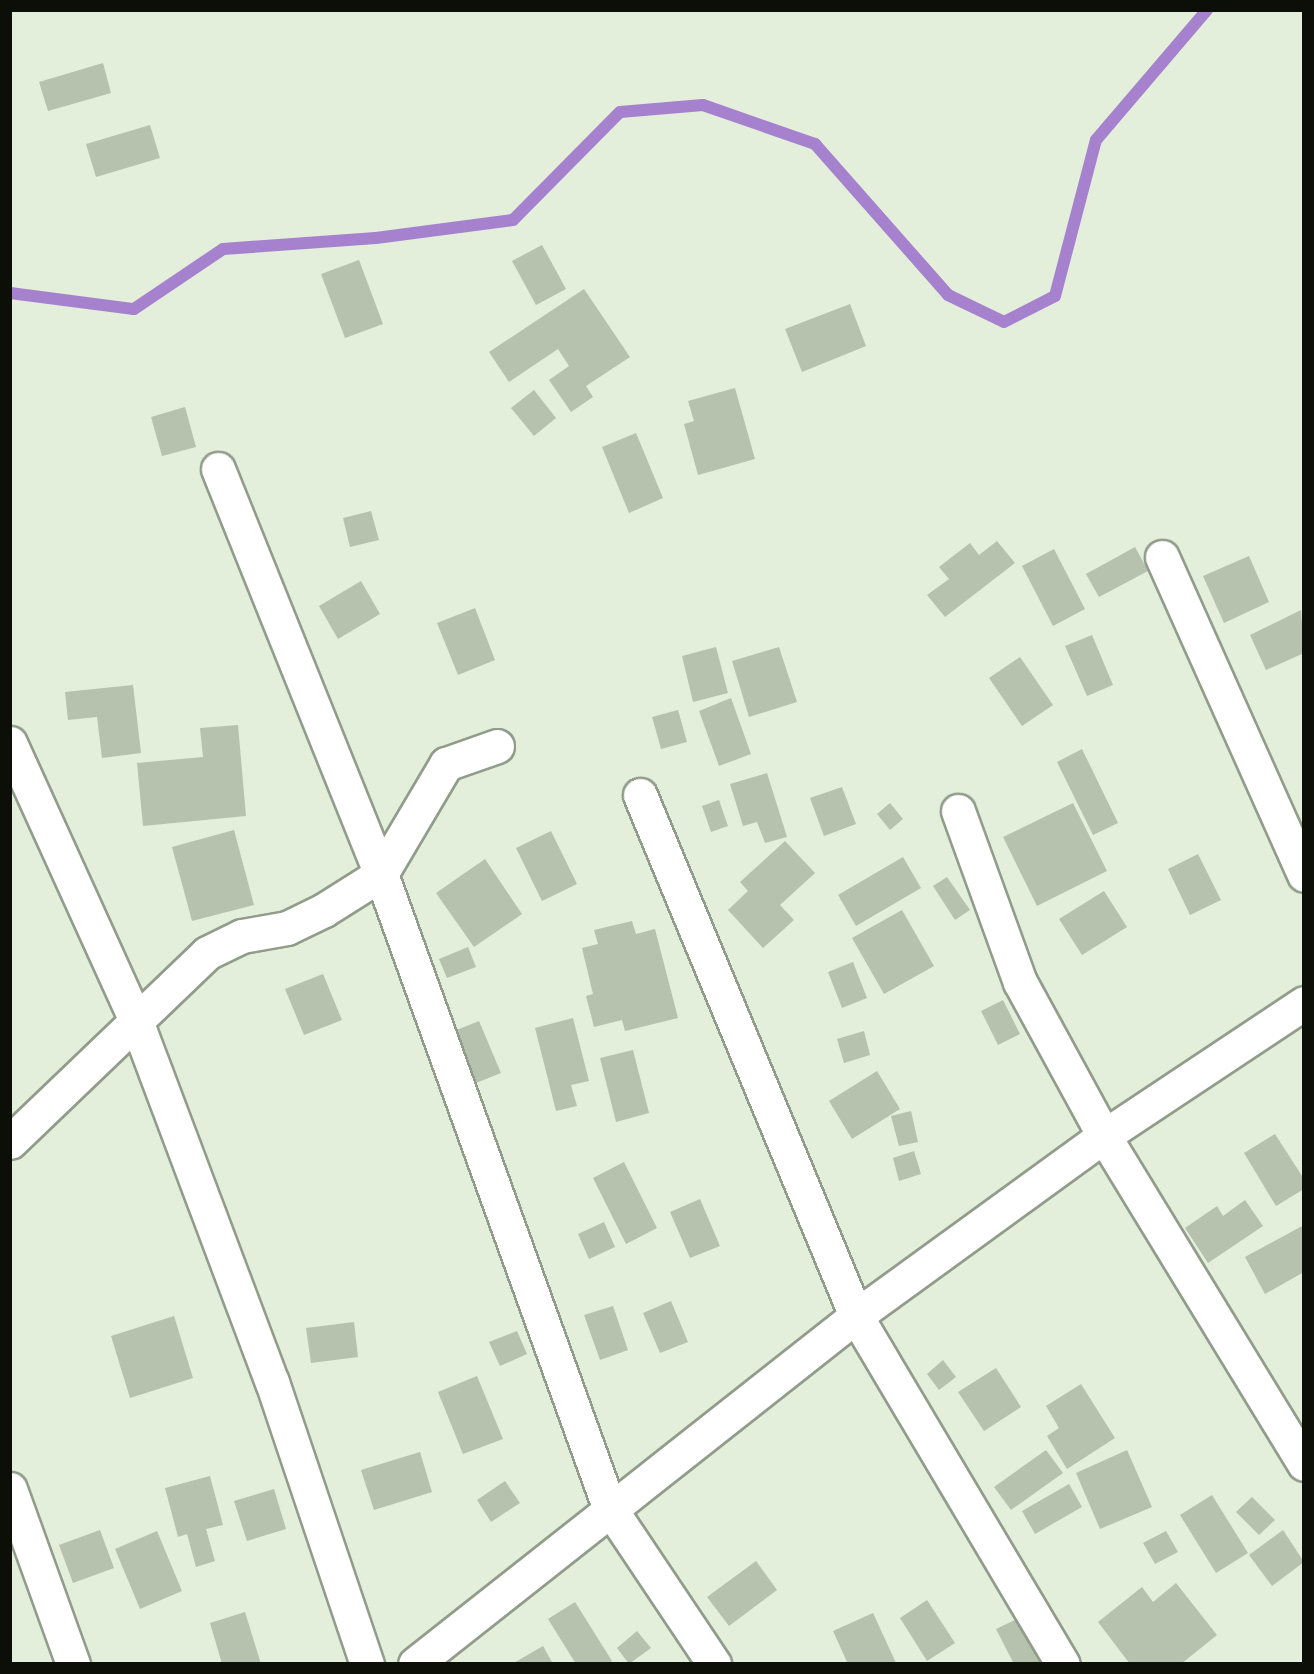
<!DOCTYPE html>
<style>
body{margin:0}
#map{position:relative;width:1314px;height:1674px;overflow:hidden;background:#e3eedb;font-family:"Fira Sans",sans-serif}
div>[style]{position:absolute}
.stream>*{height:12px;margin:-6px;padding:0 6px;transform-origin:6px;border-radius:6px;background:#a681cd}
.building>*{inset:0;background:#b6c1ae}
.roads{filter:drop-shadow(2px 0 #919c8a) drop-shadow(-2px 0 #919c8a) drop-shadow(0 2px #919c8a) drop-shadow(0 -2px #919c8a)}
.minor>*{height:33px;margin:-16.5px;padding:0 16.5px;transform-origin:16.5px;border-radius:16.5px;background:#fff}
.tertiary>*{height:33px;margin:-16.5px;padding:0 16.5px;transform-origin:16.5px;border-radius:16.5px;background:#fff}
span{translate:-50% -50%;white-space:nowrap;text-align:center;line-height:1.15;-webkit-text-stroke:5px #fff;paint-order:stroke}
.frame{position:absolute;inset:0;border:12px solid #0b0f08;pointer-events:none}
</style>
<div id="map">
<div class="stream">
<i style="left:10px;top:293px;width:125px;rotate:7.4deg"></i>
<i style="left:134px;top:309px;width:107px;rotate:-34deg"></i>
<i style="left:223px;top:249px;width:153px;rotate:-4.1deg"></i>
<i style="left:376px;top:238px;width:138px;rotate:-7.5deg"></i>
<i style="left:513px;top:220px;width:152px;rotate:-45.3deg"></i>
<i style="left:620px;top:112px;width:83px;rotate:-4.8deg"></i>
<i style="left:703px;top:105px;width:119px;rotate:19.2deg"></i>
<i style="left:815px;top:144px;width:201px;rotate:48.6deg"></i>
<i style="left:948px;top:295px;width:62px;rotate:25.7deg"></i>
<i style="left:1004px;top:322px;width:57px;rotate:-27deg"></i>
<i style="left:1055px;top:296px;width:161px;rotate:-75.3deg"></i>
<i style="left:1096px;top:140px;width:171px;rotate:-49.5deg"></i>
</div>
<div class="building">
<i style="clip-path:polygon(103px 63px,111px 93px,48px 111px,39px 82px)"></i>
<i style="clip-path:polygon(150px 125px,160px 158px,96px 177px,86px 144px)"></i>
<i style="clip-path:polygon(542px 245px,566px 289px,536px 305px,512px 261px)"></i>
<i style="clip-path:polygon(359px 260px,383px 324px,345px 338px,321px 274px)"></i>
<i style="clip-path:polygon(584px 289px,630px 357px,586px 386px,593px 397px,571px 412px,549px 380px,569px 366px,558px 349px,509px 382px,489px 352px)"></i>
<i style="clip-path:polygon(850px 304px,866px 346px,802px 372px,785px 329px)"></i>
<i style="clip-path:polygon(735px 388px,755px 459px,698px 475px,684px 424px,694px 421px,688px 401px)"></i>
<i style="clip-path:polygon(534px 390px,556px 418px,534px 436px,511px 408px)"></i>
<i style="clip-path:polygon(185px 407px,196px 447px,162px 456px,151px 417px)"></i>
<i style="clip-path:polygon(636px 433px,663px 498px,629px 513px,602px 447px)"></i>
<i style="clip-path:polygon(371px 511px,379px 540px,350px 547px,343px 518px)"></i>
<i style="clip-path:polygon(997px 541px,1015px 563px,945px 617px,927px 595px,949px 579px,939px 567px,970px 543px,979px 555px)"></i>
<i style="clip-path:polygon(1135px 547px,1148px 571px,1099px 597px,1086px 574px)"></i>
<i style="clip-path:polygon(1054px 549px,1085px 609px,1053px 626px,1022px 566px)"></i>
<i style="clip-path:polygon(1249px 556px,1269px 602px,1224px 623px,1203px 576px)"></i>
<i style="clip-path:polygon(361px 581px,380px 614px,338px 639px,319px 606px)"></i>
<i style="clip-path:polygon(475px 608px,495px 660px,458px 675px,437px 623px)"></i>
<i style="clip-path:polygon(1301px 610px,1304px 653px,1266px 670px,1250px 635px)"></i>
<i style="clip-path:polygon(1092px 635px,1113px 685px,1087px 696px,1065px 646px)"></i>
<i style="clip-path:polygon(716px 647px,728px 693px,693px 702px,682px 656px)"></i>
<i style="clip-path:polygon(779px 647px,797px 702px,749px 717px,732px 661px)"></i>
<i style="clip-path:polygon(1020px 657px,1053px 705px,1022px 726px,989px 678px)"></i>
<i style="clip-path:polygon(133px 685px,141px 753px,102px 758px,97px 717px,68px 720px,65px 692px)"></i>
<i style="clip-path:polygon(731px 698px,751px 754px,719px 766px,699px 711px)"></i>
<i style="clip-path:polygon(678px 710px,687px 742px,661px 749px,652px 717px)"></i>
<i style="clip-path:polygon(238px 725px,246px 816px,143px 826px,137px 763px,203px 757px,200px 728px)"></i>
<i style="clip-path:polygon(1082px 749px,1118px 823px,1093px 835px,1057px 762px)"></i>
<i style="clip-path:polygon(767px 773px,787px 837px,765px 843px,757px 822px,743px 826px,730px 784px)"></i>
<i style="clip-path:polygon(842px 787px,856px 824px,824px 836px,810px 798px)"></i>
<i style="clip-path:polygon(719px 800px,728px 826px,711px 832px,702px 806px)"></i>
<i style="clip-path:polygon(890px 803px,903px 819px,890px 830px,877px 814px)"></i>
<i style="clip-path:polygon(1073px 803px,1107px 871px,1037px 906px,1003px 837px)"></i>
<i style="clip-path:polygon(234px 830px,254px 905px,192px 921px,172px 847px)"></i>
<i style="clip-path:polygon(551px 831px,577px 884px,542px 901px,516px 848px)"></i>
<i style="clip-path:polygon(785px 841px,815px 873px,780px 905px,794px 920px,763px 948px,728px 910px,748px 891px,740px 882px)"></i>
<i style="clip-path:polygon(1198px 854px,1221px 900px,1190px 915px,1168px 869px)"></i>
<i style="clip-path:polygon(903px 857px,921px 888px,856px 926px,838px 895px)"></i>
<i style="clip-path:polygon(485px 859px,522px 914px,474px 947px,436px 893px)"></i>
<i style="clip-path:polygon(947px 877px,970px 910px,955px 920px,933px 886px)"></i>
<i style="clip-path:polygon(1104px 891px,1127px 927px,1082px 955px,1059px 919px)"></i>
<i style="clip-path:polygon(902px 910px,934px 966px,884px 994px,852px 938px)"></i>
<i style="clip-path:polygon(632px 921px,636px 934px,655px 929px,678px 1018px,625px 1031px,622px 1020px,594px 1027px,586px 996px,593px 994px,582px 948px,598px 944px,594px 930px)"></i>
<i style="clip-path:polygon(468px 947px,476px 967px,447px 978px,439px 959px)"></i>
<i style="clip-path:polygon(853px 962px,867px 998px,842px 1008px,828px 972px)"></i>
<i style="clip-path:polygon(323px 974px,342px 1020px,304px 1035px,285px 989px)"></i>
<i style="clip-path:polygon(1003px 1000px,1020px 1034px,998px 1045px,981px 1011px)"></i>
<i style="clip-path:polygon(573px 1018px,589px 1081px,571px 1085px,577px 1106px,556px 1111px,535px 1028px)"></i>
<i style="clip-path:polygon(479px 1021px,501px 1073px,466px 1087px,444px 1035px)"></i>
<i style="clip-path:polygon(864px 1031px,870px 1055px,844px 1063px,837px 1039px)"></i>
<i style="clip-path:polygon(633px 1050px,649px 1113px,616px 1122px,600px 1058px)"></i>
<i style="clip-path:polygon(877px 1071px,900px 1109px,852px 1139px,829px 1101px)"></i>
<i style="clip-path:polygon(911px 1111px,918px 1142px,899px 1146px,891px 1116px)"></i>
<i style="clip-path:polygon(1275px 1134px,1304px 1179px,1304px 1189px,1276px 1206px,1244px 1153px)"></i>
<i style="clip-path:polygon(914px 1151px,921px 1174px,899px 1181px,893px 1158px)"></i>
<i style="clip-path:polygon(624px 1162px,657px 1228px,626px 1244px,593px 1178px)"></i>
<i style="clip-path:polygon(700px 1199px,720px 1246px,690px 1258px,670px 1212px)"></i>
<i style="clip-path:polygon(1245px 1200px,1263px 1226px,1208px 1263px,1185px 1228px,1217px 1206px,1223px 1216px)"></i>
<i style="clip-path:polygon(604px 1222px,615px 1247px,589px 1259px,578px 1234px)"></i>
<i style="clip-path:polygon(1304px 1225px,1304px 1272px,1265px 1294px,1245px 1257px)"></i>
<i style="clip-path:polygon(671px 1301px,688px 1342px,660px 1353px,643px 1313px)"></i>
<i style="clip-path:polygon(613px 1306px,628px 1350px,600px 1360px,584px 1315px)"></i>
<i style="clip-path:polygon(174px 1316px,193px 1378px,130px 1398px,111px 1336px)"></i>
<i style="clip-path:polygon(354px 1322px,358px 1357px,311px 1363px,306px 1328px)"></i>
<i style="clip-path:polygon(517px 1331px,527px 1354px,500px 1366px,489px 1342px)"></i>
<i style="clip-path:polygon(943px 1360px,956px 1377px,939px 1390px,927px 1374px)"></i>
<i style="clip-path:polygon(996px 1368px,1021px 1407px,984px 1431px,958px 1392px)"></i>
<i style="clip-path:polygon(477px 1376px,503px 1439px,463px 1454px,438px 1392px)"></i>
<i style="clip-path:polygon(1081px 1384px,1115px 1438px,1067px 1469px,1047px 1436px,1059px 1428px,1046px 1406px)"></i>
<i style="clip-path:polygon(1046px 1450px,1063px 1473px,1011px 1510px,994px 1487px)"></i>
<i style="clip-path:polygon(1127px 1450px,1152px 1507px,1100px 1529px,1076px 1473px)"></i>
<i style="clip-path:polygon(420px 1452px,432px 1492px,374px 1510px,361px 1470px)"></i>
<i style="clip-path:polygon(210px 1476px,223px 1525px,206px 1529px,215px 1561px,196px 1567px,187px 1534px,178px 1537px,165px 1488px)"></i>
<i style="clip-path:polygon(505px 1481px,520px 1503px,491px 1522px,477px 1500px)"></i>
<i style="clip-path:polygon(1069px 1484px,1082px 1507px,1035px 1534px,1022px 1511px)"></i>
<i style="clip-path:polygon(274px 1489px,286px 1529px,247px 1541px,234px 1501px)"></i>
<i style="clip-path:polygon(1212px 1495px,1248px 1553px,1216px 1573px,1180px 1515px)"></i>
<i style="clip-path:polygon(1252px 1497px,1275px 1520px,1259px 1535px,1236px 1512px)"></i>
<i style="clip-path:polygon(100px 1530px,114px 1568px,73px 1583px,59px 1545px)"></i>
<i style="clip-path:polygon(1283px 1530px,1304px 1562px,1272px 1586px,1249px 1555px)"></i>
<i style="clip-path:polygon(157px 1531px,182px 1591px,140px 1609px,115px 1549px)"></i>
<i style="clip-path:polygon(1166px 1531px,1178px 1552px,1155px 1564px,1143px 1543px)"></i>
<i style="clip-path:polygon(756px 1561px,777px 1590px,729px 1626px,707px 1597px)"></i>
<i style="clip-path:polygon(1176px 1583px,1217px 1635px,1181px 1664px,1130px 1664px,1098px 1622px,1142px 1587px,1153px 1602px)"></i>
<i style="clip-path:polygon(927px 1600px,955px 1643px,927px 1661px,900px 1618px)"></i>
<i style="clip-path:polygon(575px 1602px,612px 1661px,608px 1664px,576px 1664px,548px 1619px)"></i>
<i style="clip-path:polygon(245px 1612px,261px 1664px,222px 1664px,210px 1623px)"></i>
<i style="clip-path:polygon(873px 1613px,896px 1663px,848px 1664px,833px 1631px)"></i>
<i style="clip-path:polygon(1023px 1616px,1046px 1659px,1037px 1664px,1014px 1664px,996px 1629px)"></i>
<i style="clip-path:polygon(637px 1631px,651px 1648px,629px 1664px,617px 1648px)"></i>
<i style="clip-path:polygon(543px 1646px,553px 1664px,512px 1664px)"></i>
</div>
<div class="roads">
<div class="minor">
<i style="left:218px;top:469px;width:437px;rotate:68.1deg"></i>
<i style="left:381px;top:874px;width:673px;rotate:70.19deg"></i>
<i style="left:609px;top:1507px;width:189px;rotate:56.2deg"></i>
<i style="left:1162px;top:557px;width:348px;rotate:65.9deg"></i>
<i style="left:10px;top:743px;width:302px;rotate:65.6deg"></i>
<i style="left:135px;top:1018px;width:389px;rotate:69.4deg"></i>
<i style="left:272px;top:1382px;width:298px;rotate:71.4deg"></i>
<i style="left:640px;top:795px;width:564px;rotate:67.48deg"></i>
<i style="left:856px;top:1316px;width:405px;rotate:59.3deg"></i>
<i style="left:958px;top:811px;width:182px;rotate:70.1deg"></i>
<i style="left:1020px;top:982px;width:175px;rotate:61.4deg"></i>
<i style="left:1104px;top:1136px;width:384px;rotate:58.6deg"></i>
<i style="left:10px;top:1142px;width:273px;rotate:-43.8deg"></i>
<i style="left:207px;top:953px;width:39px;rotate:-26deg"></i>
<i style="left:242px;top:936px;width:46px;rotate:-10.1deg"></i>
<i style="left:287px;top:928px;width:41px;rotate:-25.9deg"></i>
<i style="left:324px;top:910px;width:67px;rotate:-32.3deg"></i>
<i style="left:381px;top:874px;width:128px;rotate:-59.4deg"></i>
<i style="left:446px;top:764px;width:54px;rotate:-19.4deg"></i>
<i style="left:10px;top:1489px;width:186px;rotate:70.2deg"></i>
</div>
<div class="tertiary">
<i style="left:415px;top:1664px;width:562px;rotate:-38.28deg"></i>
<i style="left:856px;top:1316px;width:306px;rotate:-36deg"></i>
<i style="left:1104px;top:1136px;width:240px;rotate:-33.6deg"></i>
</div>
</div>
<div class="frame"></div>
</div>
